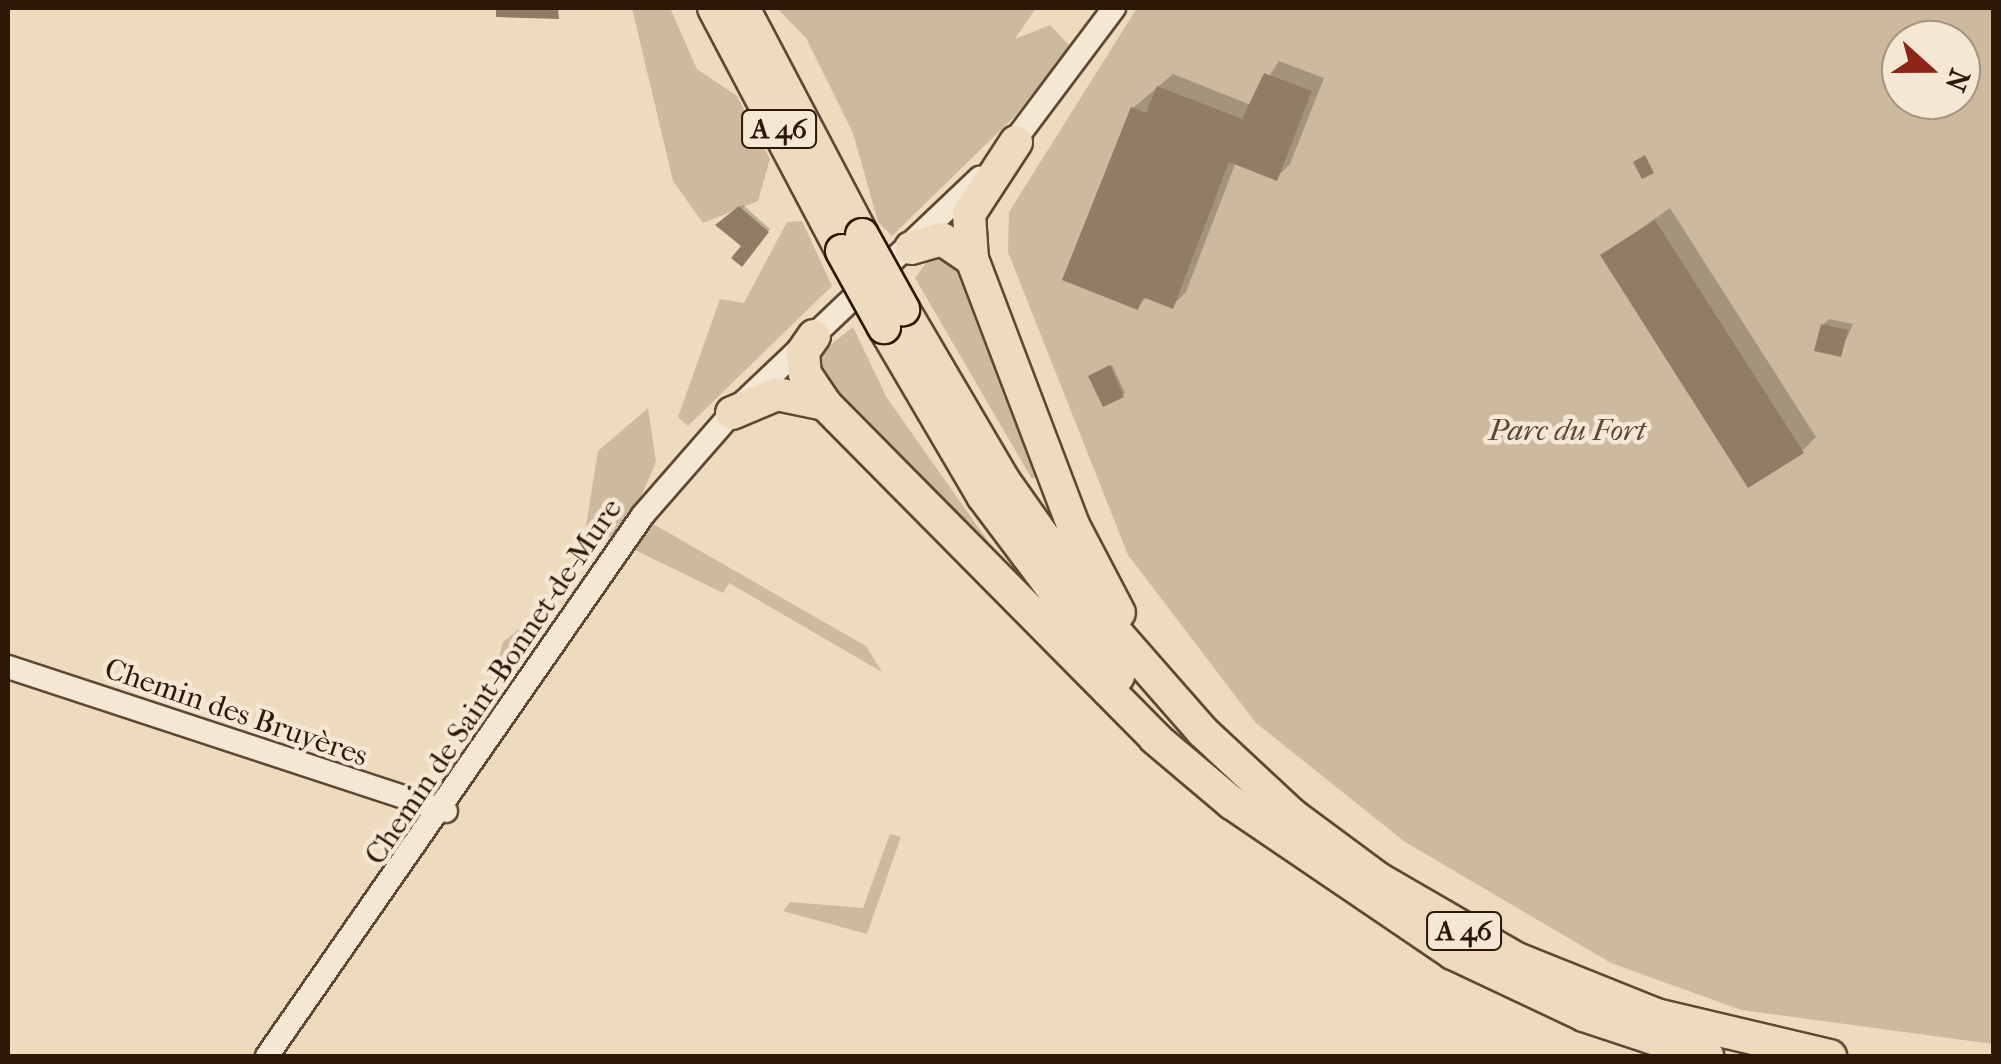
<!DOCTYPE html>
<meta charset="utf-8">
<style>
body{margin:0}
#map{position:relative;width:2001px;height:1064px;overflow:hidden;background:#eedbbd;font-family:"IM FELL French Canon",serif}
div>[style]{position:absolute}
.green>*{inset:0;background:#cdba9e}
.shadow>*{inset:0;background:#0003}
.building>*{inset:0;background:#917d65}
.roads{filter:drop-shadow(2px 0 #5d4833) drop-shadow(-2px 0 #5d4833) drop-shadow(0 2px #5d4833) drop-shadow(0 -2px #5d4833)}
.minor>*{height:22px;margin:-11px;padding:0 11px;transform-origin:11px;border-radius:11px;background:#f4e8d4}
.highway>*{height:32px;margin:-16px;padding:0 16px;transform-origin:16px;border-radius:16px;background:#eedbbd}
.bridges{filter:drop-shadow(2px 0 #2d1705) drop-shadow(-2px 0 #2d1705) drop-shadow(0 2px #2d1705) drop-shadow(0 -2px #2d1705)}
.highway-bridge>*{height:32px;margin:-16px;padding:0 16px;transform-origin:16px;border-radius:16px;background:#eedbbd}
span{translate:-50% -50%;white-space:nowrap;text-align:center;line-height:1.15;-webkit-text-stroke:9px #f4e8d4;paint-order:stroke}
.shield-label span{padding:2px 8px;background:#f4e8d4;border:2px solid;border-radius:8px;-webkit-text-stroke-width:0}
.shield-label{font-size:28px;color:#2d1705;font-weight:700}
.park-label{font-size:30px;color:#5d4833;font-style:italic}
.street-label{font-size:30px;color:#2d1705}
.frame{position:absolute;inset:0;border:10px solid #2d1705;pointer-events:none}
.north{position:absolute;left:1881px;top:20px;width:100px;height:100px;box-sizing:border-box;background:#f4e8d4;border:2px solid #a49481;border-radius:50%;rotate:111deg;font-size:28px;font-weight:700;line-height:40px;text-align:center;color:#2d1705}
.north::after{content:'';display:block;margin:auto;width:35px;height:45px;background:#8f2418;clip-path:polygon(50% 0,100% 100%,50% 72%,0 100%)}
</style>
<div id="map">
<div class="green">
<i style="clip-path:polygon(632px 8px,670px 8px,697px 69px,737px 96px,770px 159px,758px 201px,703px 223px,673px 181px)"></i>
<i style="clip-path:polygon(777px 8px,1036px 8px,1015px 39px,1050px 25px,1070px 46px,1014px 117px,892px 236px,878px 222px,853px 133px,806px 38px)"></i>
<i style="clip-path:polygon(evenodd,1137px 8px,1993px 8px,1993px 1044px,1741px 1010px,1611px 963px,1405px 842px,1256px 723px,1128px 555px,1008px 252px,1009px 212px,1137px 8px,1901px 40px,1961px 40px,1961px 100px,1901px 100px,1901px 40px)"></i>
<i style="clip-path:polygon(802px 221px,832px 286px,688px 426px,678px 417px,720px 299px,744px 303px,787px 222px)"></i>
<i style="clip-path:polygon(949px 253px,968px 274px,1041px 474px,1032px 479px,915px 278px,932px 255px)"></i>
<i style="clip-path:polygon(853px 327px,887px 398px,990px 544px,984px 551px,824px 387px,819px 354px)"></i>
<i style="clip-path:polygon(648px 408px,656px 462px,634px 513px,866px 646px,882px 672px,729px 583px,723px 593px,586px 526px,598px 451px)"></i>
<i style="clip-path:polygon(543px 609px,549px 609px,488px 700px,503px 642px)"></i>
<i style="clip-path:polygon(890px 834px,901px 837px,867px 934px,783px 911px,790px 902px,863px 908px)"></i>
</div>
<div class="shadow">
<i style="clip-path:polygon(1279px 61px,1324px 78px,1290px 164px,1276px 178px,1236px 162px,1186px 292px,1172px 306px,1148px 296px,1137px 307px,1133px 108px,1173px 74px,1251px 105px)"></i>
<i style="clip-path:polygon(743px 205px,770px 229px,742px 264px,745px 246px,719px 225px)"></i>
<i style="clip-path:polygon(1670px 208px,1816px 437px,1802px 451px,1603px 255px)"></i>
<i style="clip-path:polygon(1829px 319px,1853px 324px,1840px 354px,1823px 325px)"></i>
<i style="clip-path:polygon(1112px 365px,1125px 393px,1123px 395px,1093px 374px)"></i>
</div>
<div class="building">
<i style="clip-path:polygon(496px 8px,558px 8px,559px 19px,496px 17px)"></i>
<i style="clip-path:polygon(1264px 73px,1312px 91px,1277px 181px,1229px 162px,1173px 309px,1143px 297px,1138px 310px,1062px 280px,1131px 107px,1146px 113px,1157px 86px,1242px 119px)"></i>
<i style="clip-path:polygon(1645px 155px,1654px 173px,1642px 179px,1633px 162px)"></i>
<i style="clip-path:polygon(739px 206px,769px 232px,742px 267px,731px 258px,741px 246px,715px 225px)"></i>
<i style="clip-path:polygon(1655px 220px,1804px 453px,1748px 488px,1600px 255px)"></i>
<i style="clip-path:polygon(1821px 324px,1848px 330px,1841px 357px,1814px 351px)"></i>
<i style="clip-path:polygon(1110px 365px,1124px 397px,1103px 407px,1088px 376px)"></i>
</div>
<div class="roads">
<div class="minor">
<i style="left:1006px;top:152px;width:180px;rotate:-53.1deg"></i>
<i style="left:8px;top:667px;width:461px;rotate:18.2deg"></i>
<i style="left:267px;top:1056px;width:659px;rotate:-55.2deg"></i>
<i style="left:643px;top:515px;width:135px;rotate:-48.9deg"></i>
<i style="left:732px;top:413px;width:342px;rotate:-43.5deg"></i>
</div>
<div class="highway">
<i style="left:714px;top:8px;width:275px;rotate:62.2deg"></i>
<i style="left:743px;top:8px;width:256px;rotate:62.3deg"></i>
<i style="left:1016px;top:142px;width:86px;rotate:123.1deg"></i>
<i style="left:969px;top:214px;width:45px;rotate:86.2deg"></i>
<i style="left:972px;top:259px;width:285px;rotate:69.2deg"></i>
<i style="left:1073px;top:525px;width:99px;rotate:62.4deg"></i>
<i style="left:911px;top:248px;width:32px;rotate:-16deg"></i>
<i style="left:942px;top:239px;width:36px;rotate:34deg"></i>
<i style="left:903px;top:309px;width:199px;rotate:59.6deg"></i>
<i style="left:1004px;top:481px;width:151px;rotate:54.7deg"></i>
<i style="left:1091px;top:604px;width:169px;rotate:48.8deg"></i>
<i style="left:1202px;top:731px;width:123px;rotate:43deg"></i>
<i style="left:1292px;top:815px;width:106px;rotate:36.5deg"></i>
<i style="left:1377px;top:878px;width:162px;rotate:30.1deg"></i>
<i style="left:1517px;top:959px;width:150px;rotate:21.9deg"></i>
<i style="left:1656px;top:1015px;width:179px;rotate:13.3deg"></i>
<i style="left:884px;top:327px;width:196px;rotate:59.6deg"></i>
<i style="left:983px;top:496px;width:225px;rotate:53.1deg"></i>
<i style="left:814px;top:336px;width:19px;rotate:125deg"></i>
<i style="left:803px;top:352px;width:22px;rotate:85deg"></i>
<i style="left:805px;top:374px;width:36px;rotate:56deg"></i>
<i style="left:825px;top:404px;width:470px;rotate:45.3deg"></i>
<i style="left:1155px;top:738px;width:101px;rotate:40.2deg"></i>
<i style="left:1232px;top:803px;width:267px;rotate:34.2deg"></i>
<i style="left:1453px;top:953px;width:145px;rotate:25.3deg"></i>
<i style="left:1584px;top:1015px;width:130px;rotate:18.4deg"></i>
<i style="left:732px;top:413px;width:49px;rotate:-22.9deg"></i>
<i style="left:777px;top:394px;width:49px;rotate:11.8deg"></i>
</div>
</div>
<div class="bridges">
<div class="highway-bridge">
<i style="left:862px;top:235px;width:85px;rotate:61deg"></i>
<i style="left:842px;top:251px;width:87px;rotate:61.1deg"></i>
</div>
</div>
<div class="shield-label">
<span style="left:779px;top:129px">A 46</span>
<span style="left:1464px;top:931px">A 46</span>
</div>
<div class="park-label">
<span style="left:1567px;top:431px">Parc du Fort</span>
</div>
<div class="street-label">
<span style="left:494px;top:682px;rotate:-56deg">Chemin de Saint-Bonnet-de-Mure</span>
<span style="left:236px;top:713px;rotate:19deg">Chemin des Bruyères</span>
</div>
<div class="frame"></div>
<div class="north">N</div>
</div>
